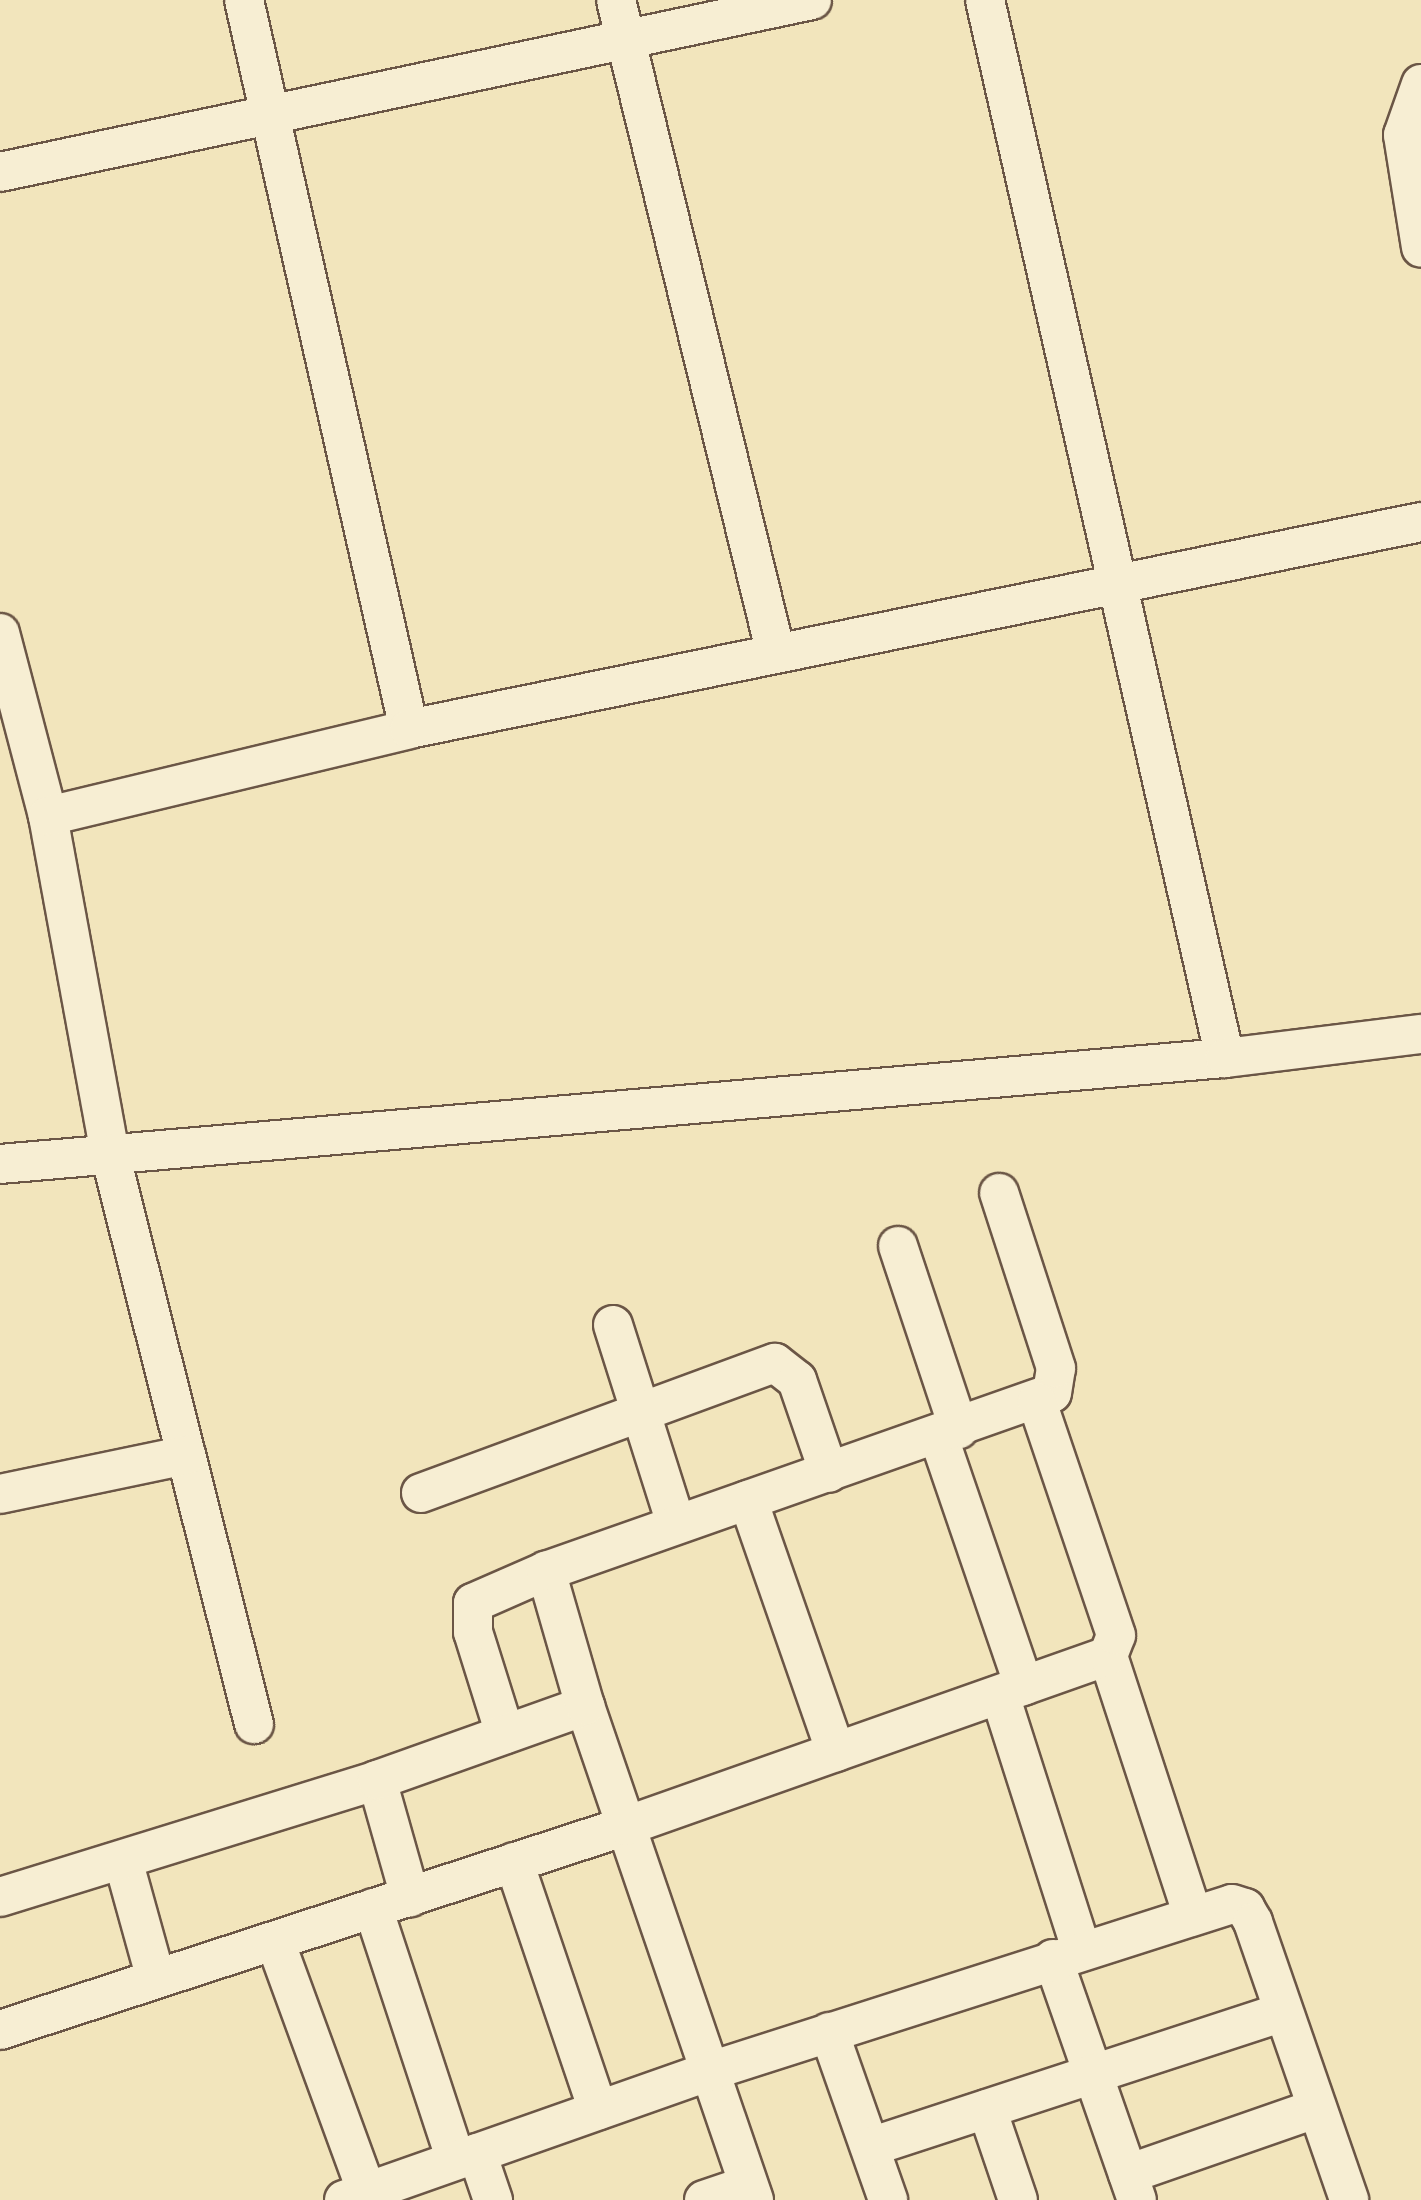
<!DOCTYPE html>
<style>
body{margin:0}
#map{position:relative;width:1421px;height:2200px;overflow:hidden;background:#f2e5bc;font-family:Cardo,serif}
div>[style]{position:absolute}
.roads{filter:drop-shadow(2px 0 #6b5646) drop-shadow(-2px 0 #6b5646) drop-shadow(0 2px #6b5646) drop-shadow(0 -2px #6b5646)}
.minor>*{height:38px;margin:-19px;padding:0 19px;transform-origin:19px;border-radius:19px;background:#f7eed3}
span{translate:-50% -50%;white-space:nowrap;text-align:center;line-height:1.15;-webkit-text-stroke:6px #f7eed3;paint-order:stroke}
</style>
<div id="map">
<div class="roads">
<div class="minor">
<i style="left:244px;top:0;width:747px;rotate:77.25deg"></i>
<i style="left:616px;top:0;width:673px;rotate:76.25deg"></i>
<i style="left:985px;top:0;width:1085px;rotate:77.22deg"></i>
<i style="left:1421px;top:84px;width:54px;rotate:109.4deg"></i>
<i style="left:1403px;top:135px;width:114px;rotate:80.9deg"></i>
<i style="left:0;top:172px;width:830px;rotate:-11.96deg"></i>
<i style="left:0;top:633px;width:189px;rotate:75.3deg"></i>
<i style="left:48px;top:816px;width:344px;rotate:79.6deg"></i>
<i style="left:110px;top:1154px;width:588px;rotate:75.82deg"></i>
<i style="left:48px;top:816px;width:371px;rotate:-13.5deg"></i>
<i style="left:409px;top:729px;width:1033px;rotate:-11.56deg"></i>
<i style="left:0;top:1164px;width:1230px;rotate:-4.95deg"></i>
<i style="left:1225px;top:1058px;width:197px;rotate:-7deg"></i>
<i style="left:898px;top:1246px;width:193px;rotate:71.6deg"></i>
<i style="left:613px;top:1325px;width:209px;rotate:72.4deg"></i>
<i style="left:938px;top:1435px;width:265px;rotate:71.1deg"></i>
<i style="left:421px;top:1493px;width:377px;rotate:-20.2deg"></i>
<i style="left:775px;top:1363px;width:28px;rotate:38deg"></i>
<i style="left:797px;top:1380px;width:98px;rotate:71deg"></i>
<i style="left:0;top:1494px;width:190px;rotate:-11.8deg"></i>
<i style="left:748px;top:1500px;width:267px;rotate:70.8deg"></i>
<i style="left:1108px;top:1656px;width:270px;rotate:71.9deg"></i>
<i style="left:1000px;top:1695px;width:267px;rotate:72.3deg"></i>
<i style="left:585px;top:1706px;width:522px;rotate:71.11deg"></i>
<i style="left:505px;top:1734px;width:107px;rotate:-107.4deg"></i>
<i style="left:473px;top:1632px;width:29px;rotate:-90deg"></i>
<i style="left:473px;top:1603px;width:80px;rotate:-23.7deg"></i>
<i style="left:377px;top:1780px;width:122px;rotate:74.2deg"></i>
<i style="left:123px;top:1860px;width:123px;rotate:74.5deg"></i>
<i style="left:514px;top:1862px;width:262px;rotate:71.3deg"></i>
<i style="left:0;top:1897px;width:395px;rotate:-17.2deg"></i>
<i style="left:377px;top:1780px;width:221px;rotate:-19.6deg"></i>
<i style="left:585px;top:1706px;width:141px;rotate:-106.1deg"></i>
<i style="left:546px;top:1571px;width:536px;rotate:-19.38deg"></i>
<i style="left:1052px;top:1393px;width:25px;rotate:-81deg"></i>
<i style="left:1056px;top:1368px;width:184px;rotate:-108deg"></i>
<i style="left:373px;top:1908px;width:265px;rotate:71.8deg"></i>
<i style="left:275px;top:1941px;width:276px;rotate:69.9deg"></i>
<i style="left:1053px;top:1959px;width:255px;rotate:70.8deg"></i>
<i style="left:0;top:2030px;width:658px;rotate:-18.05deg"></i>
<i style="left:626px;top:1826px;width:511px;rotate:-19.43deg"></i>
<i style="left:1108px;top:1656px;width:22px;rotate:-69deg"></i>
<i style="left:1116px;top:1635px;width:246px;rotate:-108.7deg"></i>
<i style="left:829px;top:2032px;width:178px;rotate:70.6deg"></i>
<i style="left:987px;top:2109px;width:96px;rotate:71.2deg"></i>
<i style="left:870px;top:2147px;width:435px;rotate:-18.1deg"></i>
<i style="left:477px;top:2153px;width:50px;rotate:71.2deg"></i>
<i style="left:1128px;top:2174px;width:200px;rotate:-19.2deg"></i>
<i style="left:344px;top:2200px;width:385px;rotate:-19.4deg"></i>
<i style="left:707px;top:2072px;width:551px;rotate:-17.74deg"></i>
<i style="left:1232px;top:1904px;width:14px;rotate:17deg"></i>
<i style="left:1245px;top:1908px;width:16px;rotate:60deg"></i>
<i style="left:1253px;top:1922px;width:294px;rotate:70.9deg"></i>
<i style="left:704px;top:2200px;width:46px;rotate:-18.8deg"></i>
</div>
</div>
</div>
